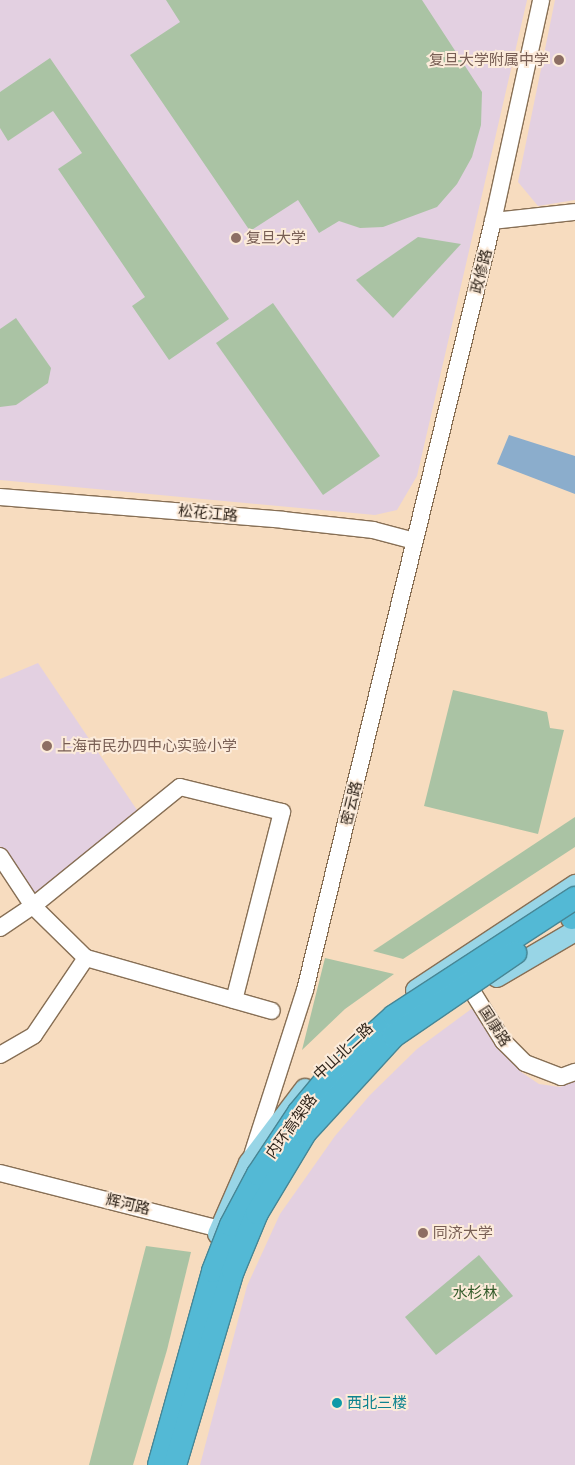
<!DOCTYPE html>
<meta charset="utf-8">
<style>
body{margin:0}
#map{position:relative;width:575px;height:1465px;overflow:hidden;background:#f7dcbf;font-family:"Archivo Narrow","Noto Sans SC",sans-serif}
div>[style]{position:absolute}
.education>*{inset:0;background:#e3d0e1}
.green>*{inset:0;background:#aac3a4}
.water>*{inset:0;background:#8badcc}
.roads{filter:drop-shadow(1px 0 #876f55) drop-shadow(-1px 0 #876f55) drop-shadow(0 1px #876f55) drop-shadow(0 -1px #876f55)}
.minor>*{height:16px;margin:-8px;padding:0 8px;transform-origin:8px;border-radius:8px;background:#fff}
.major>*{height:20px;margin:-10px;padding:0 10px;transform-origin:10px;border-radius:10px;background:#98d5e6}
.highway>*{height:22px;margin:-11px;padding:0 11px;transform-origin:11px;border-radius:11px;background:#53b9d5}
.bridges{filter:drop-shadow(1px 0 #478695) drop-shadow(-1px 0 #478695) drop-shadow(0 1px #478695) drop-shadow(0 -1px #478695)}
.highway-bridge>*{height:22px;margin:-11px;padding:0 11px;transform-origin:11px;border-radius:11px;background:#53b9d5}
.dots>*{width:14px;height:14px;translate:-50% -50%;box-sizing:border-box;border:2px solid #fcebda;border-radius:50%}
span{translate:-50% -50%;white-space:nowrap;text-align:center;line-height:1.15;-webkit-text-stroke:4px #fcebda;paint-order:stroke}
.education-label{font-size:15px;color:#785e54}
.right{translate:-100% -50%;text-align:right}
.left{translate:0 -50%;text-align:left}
.street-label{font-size:15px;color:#32271d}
.park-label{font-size:15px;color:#345b2a}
.culture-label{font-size:15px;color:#0d838f}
</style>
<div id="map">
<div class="education">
<i style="clip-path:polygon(0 0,527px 0,417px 476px,397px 510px,375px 515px,0 480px)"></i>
<i style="clip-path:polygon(555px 0,575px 0,575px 200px,538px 206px,518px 182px)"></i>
<i style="clip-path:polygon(38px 663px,139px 813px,34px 897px,0 846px,0 679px)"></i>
<i style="clip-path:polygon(478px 1004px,521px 1072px,539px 1084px,560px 1087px,575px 1081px,575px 1465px,200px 1465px,247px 1286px,280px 1214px,335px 1136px,370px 1095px,417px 1049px)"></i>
</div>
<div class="green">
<i style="clip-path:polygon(166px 0,422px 0,482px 92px,481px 125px,472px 157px,457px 184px,437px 207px,383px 227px,360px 228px,339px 221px,319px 233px,298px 200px,250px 231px,130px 55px,180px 22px)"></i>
<i style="clip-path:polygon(50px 58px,229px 319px,169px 360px,132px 306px,145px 297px,58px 169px,82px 153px,53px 111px,8px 141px,0 128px,0 92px)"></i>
<i style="clip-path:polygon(418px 237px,461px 244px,393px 318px,356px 280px)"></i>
<i style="clip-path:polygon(273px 303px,380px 456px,323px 495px,216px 343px)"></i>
<i style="clip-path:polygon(16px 318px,51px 368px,48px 383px,16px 405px,0 407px,0 329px)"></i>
<i style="clip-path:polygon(453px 690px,547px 712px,550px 728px,564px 730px,538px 834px,424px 806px)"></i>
<i style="clip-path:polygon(575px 817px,575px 847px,403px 959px,373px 951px)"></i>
<i style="clip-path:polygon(325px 958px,394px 974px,345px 1009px,302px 1050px)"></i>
<i style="clip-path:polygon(146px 1246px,191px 1252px,167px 1350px,133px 1465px,89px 1465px)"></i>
<i style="clip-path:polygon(479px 1255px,513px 1296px,436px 1355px,405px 1317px)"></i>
</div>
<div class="water">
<i style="clip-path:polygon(509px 435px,575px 456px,575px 494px,497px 464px)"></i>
</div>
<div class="roads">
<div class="minor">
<i style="left:493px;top:221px;width:82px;rotate:-6.3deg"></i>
<i style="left:0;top:497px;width:284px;rotate:4.6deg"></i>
<i style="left:283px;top:520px;width:91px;rotate:6.3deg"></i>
<i style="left:373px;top:530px;width:43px;rotate:14.7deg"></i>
<i style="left:0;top:856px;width:60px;rotate:56.6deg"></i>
<i style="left:33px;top:906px;width:189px;rotate:-39deg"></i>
<i style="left:180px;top:787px;width:105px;rotate:13.8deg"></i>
<i style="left:282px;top:812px;width:194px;rotate:104.3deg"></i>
<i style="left:0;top:928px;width:40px;rotate:-34deg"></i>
<i style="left:33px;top:906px;width:74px;rotate:44.5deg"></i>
<i style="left:86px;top:958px;width:193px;rotate:15.9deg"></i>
<i style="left:472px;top:991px;width:59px;rotate:58.2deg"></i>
<i style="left:503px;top:1041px;width:31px;rotate:45deg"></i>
<i style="left:525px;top:1063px;width:39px;rotate:21deg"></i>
<i style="left:561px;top:1077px;width:15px;rotate:-20deg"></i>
<i style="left:0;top:1055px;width:39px;rotate:-30deg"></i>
<i style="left:34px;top:1035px;width:93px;rotate:-56deg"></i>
<i style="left:253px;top:1152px;width:170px;rotate:-72.2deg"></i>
<i style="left:305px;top:990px;width:792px;rotate:-76.26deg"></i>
<i style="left:493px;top:221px;width:226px;rotate:-77.7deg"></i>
<i style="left:0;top:1173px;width:238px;rotate:14.3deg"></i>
</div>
<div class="major">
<i style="left:497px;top:977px;width:91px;rotate:-30.5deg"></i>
<i style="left:416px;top:990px;width:191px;rotate:-33.4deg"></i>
<i style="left:218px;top:1234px;width:77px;rotate:-66.4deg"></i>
<i style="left:249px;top:1163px;width:93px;rotate:-52.9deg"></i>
</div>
<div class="highway">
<i style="left:572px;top:918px;width:4px;rotate:-34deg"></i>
</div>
</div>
<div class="bridges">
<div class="highway-bridge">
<i style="left:159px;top:1465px;width:201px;rotate:-74.4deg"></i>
<i style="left:213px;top:1271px;width:49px;rotate:-68.6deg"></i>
<i style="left:231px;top:1225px;width:58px;rotate:-62.1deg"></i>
<i style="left:258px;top:1174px;width:74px;rotate:-56.5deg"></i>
<i style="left:299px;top:1112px;width:56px;rotate:-50.1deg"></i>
<i style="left:335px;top:1069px;width:79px;rotate:-41.9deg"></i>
<i style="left:394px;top:1016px;width:216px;rotate:-33.1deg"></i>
<i style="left:175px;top:1465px;width:202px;rotate:-73.4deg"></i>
<i style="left:233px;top:1271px;width:63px;rotate:-67.5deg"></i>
<i style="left:257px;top:1213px;width:93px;rotate:-59deg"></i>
<i style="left:305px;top:1133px;width:132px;rotate:-47.5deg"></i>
<i style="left:394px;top:1036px;width:147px;rotate:-34.4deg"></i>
</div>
</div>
<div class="dots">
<i style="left:559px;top:60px;background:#8d6e63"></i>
<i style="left:236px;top:238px;background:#8d6e63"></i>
<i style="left:47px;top:746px;background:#8d6e63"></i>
<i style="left:423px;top:1233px;background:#8d6e63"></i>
<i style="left:337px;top:1403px;background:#0f9aa8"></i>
</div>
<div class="education-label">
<span class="right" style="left:549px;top:60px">复旦大学附属中学</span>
<span class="left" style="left:246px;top:238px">复旦大学</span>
<span class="left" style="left:57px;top:746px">上海市民办四中心实验小学</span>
<span class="left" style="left:433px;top:1233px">同济大学</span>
</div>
<div class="street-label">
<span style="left:481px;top:271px;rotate:-76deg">政修路</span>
<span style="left:208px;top:513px;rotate:5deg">松花江路</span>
<span style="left:351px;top:803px;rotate:-76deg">密云路</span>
<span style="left:495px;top:1026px;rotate:57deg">国康路</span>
<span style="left:343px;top:1051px;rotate:-43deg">中山北二路</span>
<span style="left:291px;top:1126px;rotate:-54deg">内环高架路</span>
<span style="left:128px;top:1204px;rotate:13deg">辉河路</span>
</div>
<div class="park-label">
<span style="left:475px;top:1293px">水杉林</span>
</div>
<div class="culture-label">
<span class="left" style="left:347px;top:1403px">西北三楼</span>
</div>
</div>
